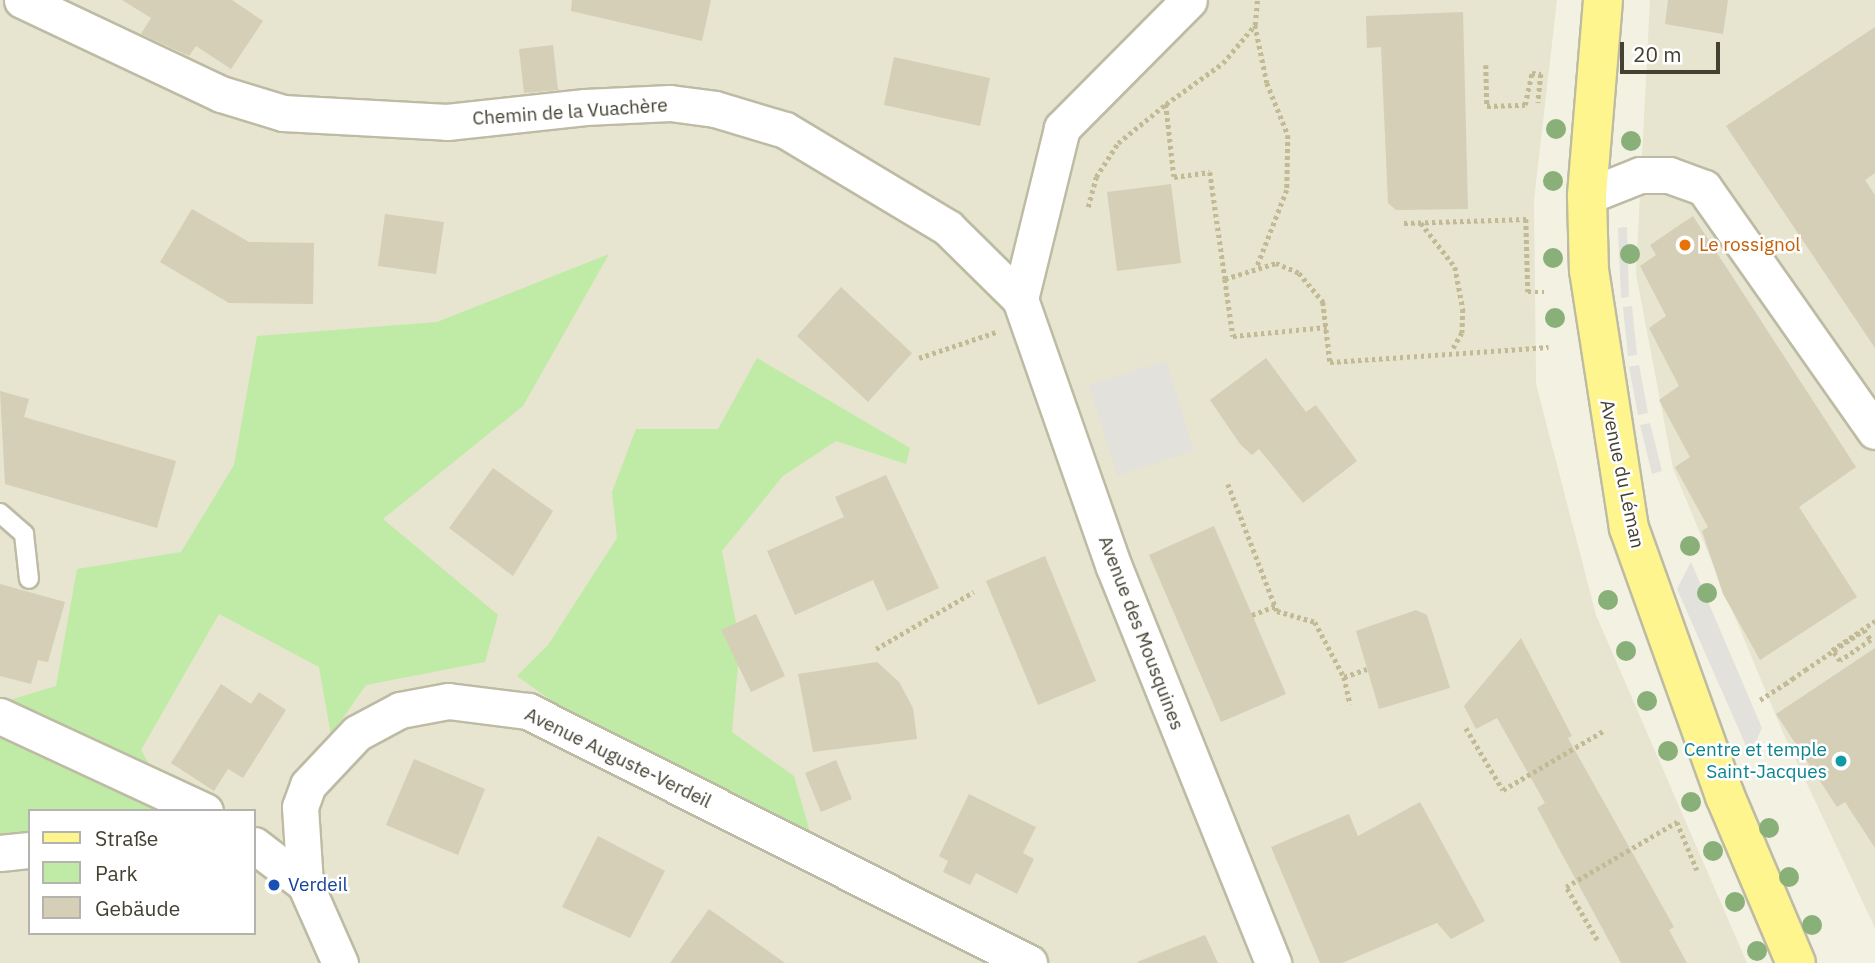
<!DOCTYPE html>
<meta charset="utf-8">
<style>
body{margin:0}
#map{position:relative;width:1875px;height:963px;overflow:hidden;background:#f3f1e2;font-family:"IBM Plex Sans",sans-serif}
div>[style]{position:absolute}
.residential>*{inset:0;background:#e7e4cf}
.green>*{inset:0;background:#bfeba7}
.parking>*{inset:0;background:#e2e1db}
.building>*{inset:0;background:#d4cfb6}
.path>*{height:4.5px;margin-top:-2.25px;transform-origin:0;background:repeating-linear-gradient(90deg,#c1ba94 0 3.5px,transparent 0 7px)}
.roads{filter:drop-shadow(2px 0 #bebba4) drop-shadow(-2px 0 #bebba4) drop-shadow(0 2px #bebba4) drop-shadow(0 -2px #bebba4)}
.service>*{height:18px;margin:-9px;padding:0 9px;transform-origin:9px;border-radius:9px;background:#fff}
.minor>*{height:35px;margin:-17.5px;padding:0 17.5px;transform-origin:17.5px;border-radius:17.5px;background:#fff}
.primary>*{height:38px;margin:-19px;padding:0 19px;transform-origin:19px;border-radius:19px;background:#fff58e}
.trees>*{width:20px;height:20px;margin:-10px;border-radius:50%;background:#89b078}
.dots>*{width:19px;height:19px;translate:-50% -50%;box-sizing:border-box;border:4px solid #fff;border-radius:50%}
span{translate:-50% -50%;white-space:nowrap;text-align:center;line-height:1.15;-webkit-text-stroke:5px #fff;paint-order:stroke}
.street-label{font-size:19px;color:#444132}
.food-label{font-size:19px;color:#c56008}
.left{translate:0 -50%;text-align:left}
.culture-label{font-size:19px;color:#0d838f}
.right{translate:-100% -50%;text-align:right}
.transit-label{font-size:19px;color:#164399}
.legend{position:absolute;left:28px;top:809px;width:228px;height:126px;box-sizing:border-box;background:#fff;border:2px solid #b4b3ad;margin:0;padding:9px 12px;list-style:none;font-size:21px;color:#444132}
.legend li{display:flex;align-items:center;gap:14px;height:35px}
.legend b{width:35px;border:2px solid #b4b3ad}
.scale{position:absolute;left:1620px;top:42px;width:100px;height:32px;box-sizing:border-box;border:4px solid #444132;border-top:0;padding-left:9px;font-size:21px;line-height:24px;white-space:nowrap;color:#444132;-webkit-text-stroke:5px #fff;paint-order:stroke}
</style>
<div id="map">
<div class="residential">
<i style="clip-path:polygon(evenodd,0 0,1557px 0,1534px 200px,1536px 384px,1596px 615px,1747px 963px,0 963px,0 0,30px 811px,254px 811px,254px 933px,30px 933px,30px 811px)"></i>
<i style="clip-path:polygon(1650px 0,1875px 0,1875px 928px,1784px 735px,1673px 468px,1636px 274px)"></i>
</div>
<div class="green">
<i style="clip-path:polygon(609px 254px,523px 406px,383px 519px,498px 615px,485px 662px,366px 685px,331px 735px,319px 667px,219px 614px,141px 750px,176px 811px,30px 811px,30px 866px,0 874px,0 703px,56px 686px,77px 569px,181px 552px,234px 465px,257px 336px,437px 322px)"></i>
<i style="clip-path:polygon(757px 358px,910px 448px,906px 464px,836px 441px,783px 476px,722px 551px,740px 643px,732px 732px,794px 776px,810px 832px,559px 706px,517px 676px,548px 645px,617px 538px,612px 492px,636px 429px,718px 429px)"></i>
</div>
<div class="parking">
<i style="clip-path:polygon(1627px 227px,1629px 297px,1621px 298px,1618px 228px)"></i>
<i style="clip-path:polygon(1632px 306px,1637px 355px,1628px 356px,1623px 307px)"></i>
<i style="clip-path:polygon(1166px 361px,1194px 451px,1117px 475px,1089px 385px)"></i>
<i style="clip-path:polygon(1639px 365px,1648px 413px,1638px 415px,1629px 367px)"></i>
<i style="clip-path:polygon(1650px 423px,1662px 471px,1652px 474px,1640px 425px)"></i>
<i style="clip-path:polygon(1691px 562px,1762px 728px,1750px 755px,1677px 589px)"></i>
</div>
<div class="building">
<i style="clip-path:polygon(122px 0,232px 0,263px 21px,231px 69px,196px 46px,189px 56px,141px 34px,151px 18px)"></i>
<i style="clip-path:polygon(572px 0,711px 0,702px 41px,571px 11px)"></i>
<i style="clip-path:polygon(1668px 0,1728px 0,1723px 34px,1665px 24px)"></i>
<i style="clip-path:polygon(1463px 12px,1468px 209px,1396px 210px,1388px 203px,1381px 47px,1367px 48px,1366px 16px)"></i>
<i style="clip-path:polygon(1875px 27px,1875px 173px,1865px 180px,1875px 195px,1875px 348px,1726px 126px)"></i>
<i style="clip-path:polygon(553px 45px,558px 90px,524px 93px,519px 49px)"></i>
<i style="clip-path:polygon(894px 57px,990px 78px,980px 126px,884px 105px)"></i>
<i style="clip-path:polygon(1171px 184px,1181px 263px,1117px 271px,1107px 192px)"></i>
<i style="clip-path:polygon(192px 209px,249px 242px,314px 243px,313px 304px,229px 303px,160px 262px)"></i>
<i style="clip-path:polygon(385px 214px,444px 222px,436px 274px,378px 266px)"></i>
<i style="clip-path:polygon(1693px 216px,1856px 467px,1799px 507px,1857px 597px,1760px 660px,1723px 594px,1702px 531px,1708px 527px,1675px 467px,1690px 457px,1659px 400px,1679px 386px,1649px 328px,1666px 316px,1640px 266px,1656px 255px,1650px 245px)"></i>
<i style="clip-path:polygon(841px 287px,912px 353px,868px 402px,797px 336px)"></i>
<i style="clip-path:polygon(1266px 358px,1306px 412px,1316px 405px,1357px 461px,1303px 503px,1259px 449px,1252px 455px,1240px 444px,1210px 400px)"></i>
<i style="clip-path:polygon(0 391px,29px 399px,24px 417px,176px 461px,157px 528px,5px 484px)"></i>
<i style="clip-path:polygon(493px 468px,553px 511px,513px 576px,449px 528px)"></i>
<i style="clip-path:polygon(886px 475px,939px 588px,887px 611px,873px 580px,795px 615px,767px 551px,844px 517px,835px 497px)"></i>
<i style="clip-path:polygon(1214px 526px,1286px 694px,1221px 722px,1149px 555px)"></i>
<i style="clip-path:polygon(1045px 556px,1096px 681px,1038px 705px,986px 581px)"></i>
<i style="clip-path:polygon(0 584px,65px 602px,48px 662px,38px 660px,31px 684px,0 676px)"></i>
<i style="clip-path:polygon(1416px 610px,1427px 615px,1450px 688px,1379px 709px,1356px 631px)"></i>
<i style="clip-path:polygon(756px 614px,785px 676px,751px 692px,721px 630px)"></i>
<i style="clip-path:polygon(1521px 638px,1572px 736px,1568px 738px,1674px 927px,1669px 930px,1687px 963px,1621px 963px,1537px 808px,1545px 803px,1497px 718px,1476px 729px,1464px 706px)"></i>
<i style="clip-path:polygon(1875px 648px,1875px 848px,1845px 802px,1837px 807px,1776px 714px)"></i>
<i style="clip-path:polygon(877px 662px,899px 682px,913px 708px,917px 739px,813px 752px,798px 674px)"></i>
<i style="clip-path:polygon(221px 684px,251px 704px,259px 692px,286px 710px,243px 778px,228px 769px,214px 791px,171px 763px)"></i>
<i style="clip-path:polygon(414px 759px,485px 789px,458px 855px,386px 825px)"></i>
<i style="clip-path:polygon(836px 760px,852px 799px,821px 812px,805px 773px)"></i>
<i style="clip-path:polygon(969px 794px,1036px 827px,1023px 853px,1034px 859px,1017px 894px,976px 873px,970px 885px,943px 872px,948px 861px,939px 856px)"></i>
<i style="clip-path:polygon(1420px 802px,1485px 921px,1451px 939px,1437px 923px,1342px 963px,1320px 963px,1271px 847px,1349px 814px,1358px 836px)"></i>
<i style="clip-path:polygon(598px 836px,665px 871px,630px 938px,562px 907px)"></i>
<i style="clip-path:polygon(709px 909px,785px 963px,670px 963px)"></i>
<i style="clip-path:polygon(1205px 935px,1218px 963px,1138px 963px,1137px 962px)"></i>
</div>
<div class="path">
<i style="left:1255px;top:25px;width:59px;rotate:78.3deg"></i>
<i style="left:1267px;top:83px;width:56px;rotate:68deg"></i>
<i style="left:1288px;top:135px;width:55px;rotate:91deg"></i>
<i style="left:1287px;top:190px;width:83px;rotate:111.3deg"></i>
<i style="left:1486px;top:65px;width:41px;rotate:88.6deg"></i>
<i style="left:1487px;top:106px;width:38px;rotate:-2deg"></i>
<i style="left:1525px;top:105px;width:33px;rotate:-78deg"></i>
<i style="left:1532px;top:73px;width:9px;rotate:6deg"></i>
<i style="left:1541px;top:74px;width:29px;rotate:96deg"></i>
<i style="left:1166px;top:104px;width:70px;rotate:-35.7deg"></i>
<i style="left:1223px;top:63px;width:50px;rotate:-49.9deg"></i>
<i style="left:1255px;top:25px;width:25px;rotate:-85deg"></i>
<i style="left:1088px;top:207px;width:31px;rotate:-75deg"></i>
<i style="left:1096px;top:177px;width:40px;rotate:-57.1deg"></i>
<i style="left:1118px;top:143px;width:62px;rotate:-39.1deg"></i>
<i style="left:1166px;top:104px;width:73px;rotate:83.7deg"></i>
<i style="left:1174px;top:177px;width:36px;rotate:-8deg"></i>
<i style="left:1210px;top:172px;width:108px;rotate:82deg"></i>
<i style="left:1225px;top:279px;width:53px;rotate:-17.4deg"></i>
<i style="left:1276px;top:263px;width:25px;rotate:23deg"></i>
<i style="left:1299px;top:273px;width:38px;rotate:50deg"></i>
<i style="left:1323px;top:302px;width:60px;rotate:83.3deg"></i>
<i style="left:1330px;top:362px;width:219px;rotate:-3.9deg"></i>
<i style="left:1404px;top:223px;width:122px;rotate:-1.9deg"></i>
<i style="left:1526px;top:219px;width:73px;rotate:88.4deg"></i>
<i style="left:1528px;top:292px;width:16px"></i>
<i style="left:1421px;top:223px;width:56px;rotate:52.3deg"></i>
<i style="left:1455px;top:267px;width:43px;rotate:79.2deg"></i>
<i style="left:1463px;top:309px;width:24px;rotate:92deg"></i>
<i style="left:1462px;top:333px;width:20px;rotate:120deg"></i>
<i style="left:1225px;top:279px;width:58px;rotate:82deg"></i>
<i style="left:1233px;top:336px;width:94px;rotate:-5.5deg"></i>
<i style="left:919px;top:358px;width:81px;rotate:-18.7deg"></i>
<i style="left:1228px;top:484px;width:136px;rotate:68.9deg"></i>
<i style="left:1277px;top:611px;width:40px;rotate:16deg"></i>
<i style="left:1315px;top:622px;width:62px;rotate:62.2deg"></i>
<i style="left:1344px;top:677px;width:24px;rotate:-19deg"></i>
<i style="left:1252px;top:615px;width:25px;rotate:-21deg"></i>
<i style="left:876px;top:649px;width:113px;rotate:-30.4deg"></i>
<i style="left:1344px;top:677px;width:28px;rotate:77deg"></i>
<i style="left:1760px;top:700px;width:30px;rotate:-33deg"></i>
<i style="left:1785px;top:684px;width:9px;rotate:-36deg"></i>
<i style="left:1792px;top:679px;width:16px;rotate:-35deg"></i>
<i style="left:1805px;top:670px;width:71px;rotate:-34.1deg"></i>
<i style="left:1864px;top:630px;width:12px;rotate:55deg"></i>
<i style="left:1871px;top:640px;width:37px;rotate:146deg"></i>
<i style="left:1840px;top:661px;width:14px;rotate:-126deg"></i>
<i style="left:1832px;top:650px;width:52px;rotate:-34deg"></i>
<i style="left:1466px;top:728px;width:72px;rotate:59.2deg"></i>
<i style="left:1503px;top:790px;width:118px;rotate:-30.5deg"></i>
<i style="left:1597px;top:940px;width:61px;rotate:-120.3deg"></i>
<i style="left:1566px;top:887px;width:129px;rotate:-30.4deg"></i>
<i style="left:1677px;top:822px;width:52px;rotate:67.4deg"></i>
</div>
<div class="roads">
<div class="service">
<i style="left:0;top:513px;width:32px;rotate:41deg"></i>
<i style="left:24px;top:534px;width:45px;rotate:83.7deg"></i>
</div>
<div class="minor">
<i style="left:22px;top:0;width:220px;rotate:25.3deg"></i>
<i style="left:221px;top:94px;width:65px;rotate:17deg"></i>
<i style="left:283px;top:113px;width:164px;rotate:3.1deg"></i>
<i style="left:447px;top:122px;width:139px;rotate:-6.2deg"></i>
<i style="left:585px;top:107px;width:85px;rotate:-2.7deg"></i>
<i style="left:670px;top:103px;width:45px;rotate:7.6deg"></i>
<i style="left:715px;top:109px;width:73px;rotate:16.7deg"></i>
<i style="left:785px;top:130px;width:190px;rotate:31deg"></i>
<i style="left:948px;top:228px;width:101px;rotate:44.6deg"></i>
<i style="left:1020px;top:299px;width:284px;rotate:70.7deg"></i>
<i style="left:1114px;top:567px;width:427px;rotate:68.1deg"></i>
<i style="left:1587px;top:196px;width:57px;rotate:-21.6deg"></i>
<i style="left:1640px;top:175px;width:29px"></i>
<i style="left:1669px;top:175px;width:37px;rotate:20deg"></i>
<i style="left:1704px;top:188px;width:297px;rotate:54.9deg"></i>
<i style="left:1020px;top:299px;width:176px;rotate:-76.2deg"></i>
<i style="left:1062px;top:128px;width:180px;rotate:-45.2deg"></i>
<i style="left:0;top:716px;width:226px;rotate:24.9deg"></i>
<i style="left:254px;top:845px;width:64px;rotate:37.4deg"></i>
<i style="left:0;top:853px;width:30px;rotate:-6deg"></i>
<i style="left:340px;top:963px;width:86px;rotate:-113.9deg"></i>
<i style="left:305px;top:884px;width:77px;rotate:-93.7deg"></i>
<i style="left:300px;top:807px;width:23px;rotate:-70deg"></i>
<i style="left:308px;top:785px;width:71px;rotate:-46.7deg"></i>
<i style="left:357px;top:733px;width:49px;rotate:-28.1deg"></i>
<i style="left:400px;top:710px;width:49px;rotate:-10.6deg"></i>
<i style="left:448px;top:701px;width:81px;rotate:7.1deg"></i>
<i style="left:528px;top:711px;width:561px;rotate:26.7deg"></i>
</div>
<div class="primary">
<i style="left:1603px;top:0;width:197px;rotate:94.7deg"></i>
<i style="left:1587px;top:196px;width:74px;rotate:88.5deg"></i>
<i style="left:1589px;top:270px;width:261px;rotate:81.2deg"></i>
<i style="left:1629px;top:528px;width:285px;rotate:70.3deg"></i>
<i style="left:1725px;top:796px;width:181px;rotate:67deg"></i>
</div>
</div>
<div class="trees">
<i style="left:1556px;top:129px"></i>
<i style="left:1631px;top:141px"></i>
<i style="left:1553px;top:181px"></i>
<i style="left:1630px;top:254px"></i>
<i style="left:1553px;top:258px"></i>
<i style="left:1555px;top:318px"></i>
<i style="left:1690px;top:546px"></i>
<i style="left:1707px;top:593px"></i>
<i style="left:1608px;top:600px"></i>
<i style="left:1626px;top:651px"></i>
<i style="left:1647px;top:701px"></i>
<i style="left:1668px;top:751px"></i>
<i style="left:1691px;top:802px"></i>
<i style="left:1769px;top:828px"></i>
<i style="left:1713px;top:851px"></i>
<i style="left:1789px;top:877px"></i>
<i style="left:1735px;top:902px"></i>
<i style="left:1812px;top:925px"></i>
<i style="left:1757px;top:951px"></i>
</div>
<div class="dots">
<i style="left:1685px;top:245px;background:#e8710a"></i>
<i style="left:1841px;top:761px;background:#0f9aa8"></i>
<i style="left:274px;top:885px;background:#1a4fb4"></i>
</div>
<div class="street-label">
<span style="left:570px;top:112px;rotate:-4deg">Chemin de la Vuachère</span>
<span style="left:1622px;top:474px;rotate:78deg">Avenue du Léman</span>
<span style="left:1141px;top:633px;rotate:69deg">Avenue des Mousquines</span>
<span style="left:618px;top:758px;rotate:26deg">Avenue Auguste-Verdeil</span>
</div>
<div class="food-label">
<span class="left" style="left:1699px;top:245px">Le rossignol</span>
</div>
<div class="culture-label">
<span class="right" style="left:1827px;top:761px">Centre et temple<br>Saint-Jacques</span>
</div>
<div class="transit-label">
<span class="left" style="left:288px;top:885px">Verdeil</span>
</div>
<ul class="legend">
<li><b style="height:9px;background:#fff58e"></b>Straße</li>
<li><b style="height:19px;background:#bfeba7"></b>Park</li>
<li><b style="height:19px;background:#d4cfb6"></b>Gebäude</li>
</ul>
<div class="scale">20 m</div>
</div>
